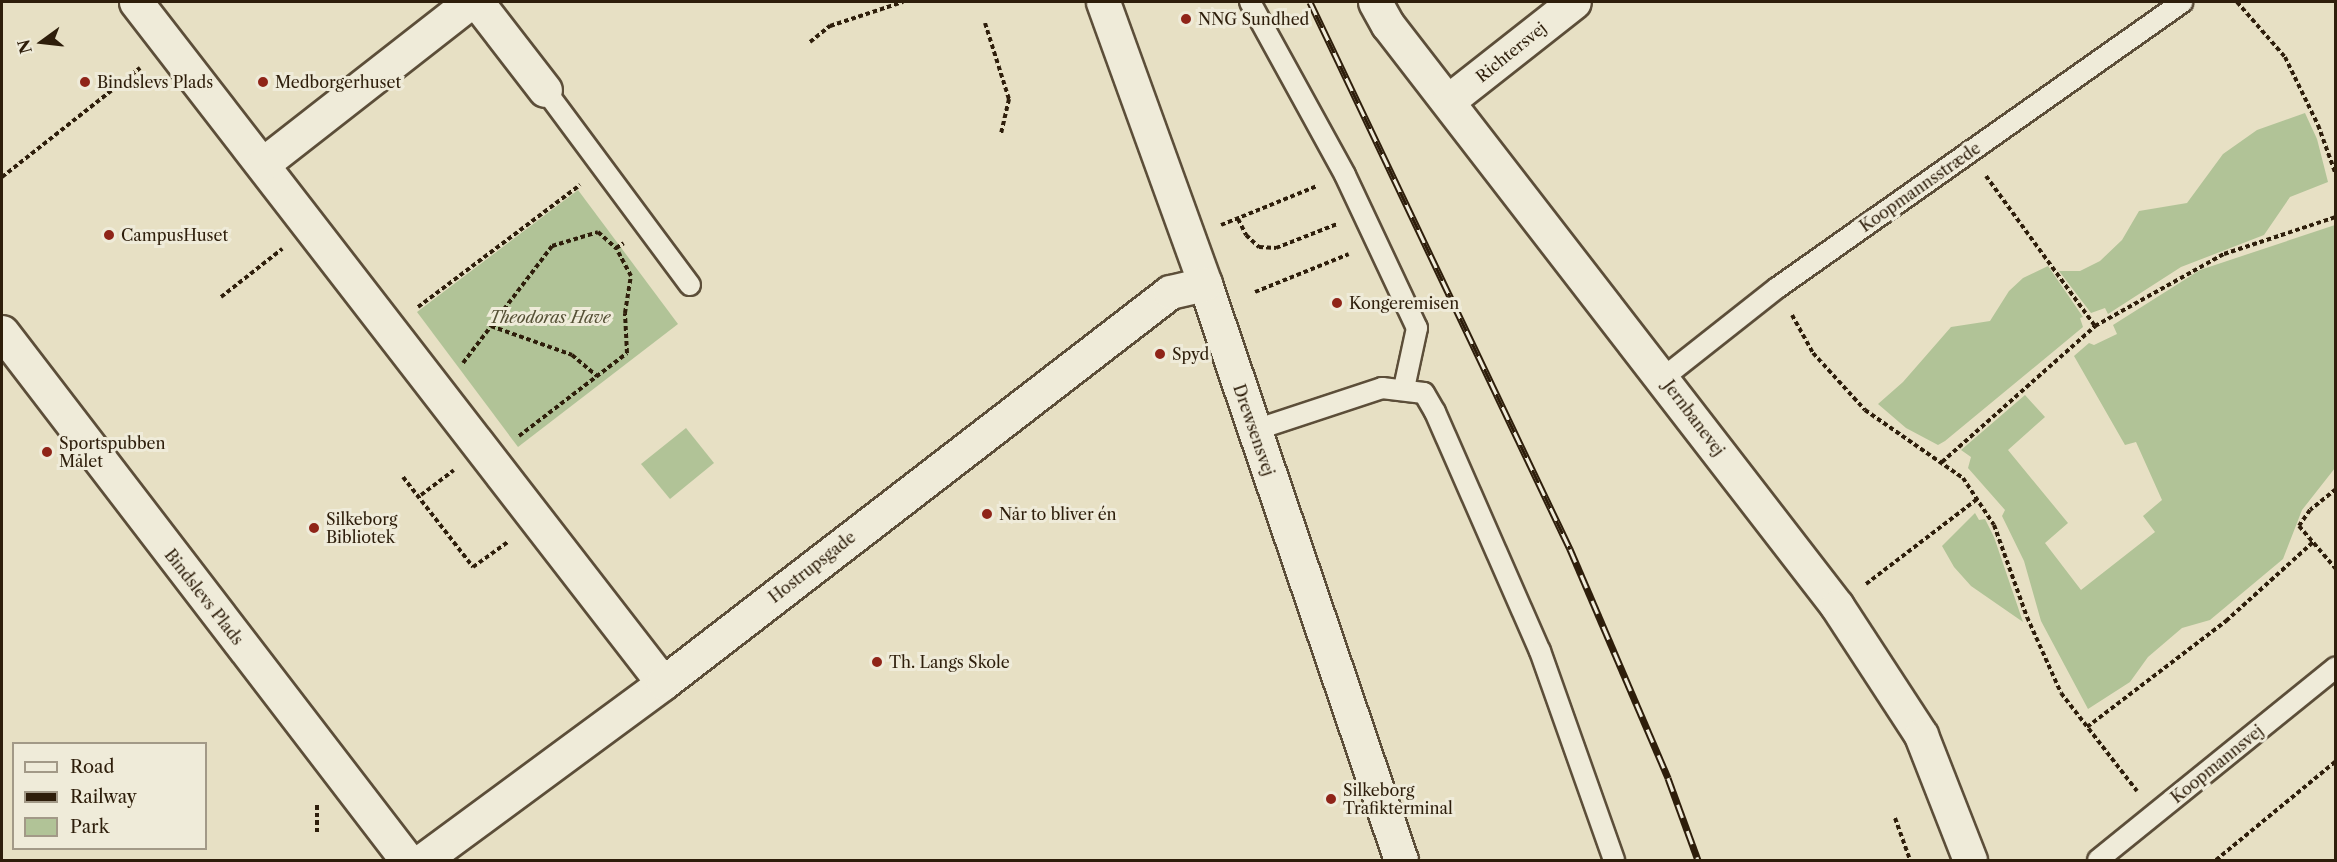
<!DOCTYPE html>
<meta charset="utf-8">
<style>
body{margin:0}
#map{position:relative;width:2337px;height:862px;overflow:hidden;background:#e7e0c4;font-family:"Libre Caslon Text",serif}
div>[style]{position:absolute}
.green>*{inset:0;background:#b1c397}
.path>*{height:4px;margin-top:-2px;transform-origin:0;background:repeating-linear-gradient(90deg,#2e1e0b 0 4.5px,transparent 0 7.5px)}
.roads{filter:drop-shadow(2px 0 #5c4e39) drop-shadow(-2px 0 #5c4e39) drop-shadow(0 2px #5c4e39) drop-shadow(0 -2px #5c4e39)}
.lane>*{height:20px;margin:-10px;padding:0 10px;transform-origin:10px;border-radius:10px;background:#efebd9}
.street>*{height:33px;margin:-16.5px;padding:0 16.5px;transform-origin:16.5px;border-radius:16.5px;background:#efebd9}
.rail>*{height:7px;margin-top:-3.5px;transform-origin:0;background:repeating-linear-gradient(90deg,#efebd9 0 14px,#2e1e0b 0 28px);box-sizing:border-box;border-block:2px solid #2e1e0b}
.dots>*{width:16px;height:16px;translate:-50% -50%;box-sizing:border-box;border:3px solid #efebd9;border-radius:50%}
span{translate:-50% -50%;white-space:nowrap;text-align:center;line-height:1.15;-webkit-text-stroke:6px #efebd9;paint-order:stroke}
.poi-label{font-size:16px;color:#2e1e0b}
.left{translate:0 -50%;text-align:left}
.street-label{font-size:16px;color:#2e1e0b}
.park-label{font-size:16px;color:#555035;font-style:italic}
.frame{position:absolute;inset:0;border:3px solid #2e1e0b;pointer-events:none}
.legend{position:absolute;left:12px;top:742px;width:195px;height:108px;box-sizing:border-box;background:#efebd9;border:2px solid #a29987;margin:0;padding:8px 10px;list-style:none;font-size:18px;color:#2e1e0b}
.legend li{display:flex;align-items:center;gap:12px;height:30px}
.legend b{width:30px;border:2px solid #a29987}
.north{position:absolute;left:12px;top:12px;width:60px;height:60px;-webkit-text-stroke:4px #efebd9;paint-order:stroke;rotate:255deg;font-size:16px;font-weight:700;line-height:24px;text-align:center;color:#2e1e0b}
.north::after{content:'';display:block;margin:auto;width:21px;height:27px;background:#2e1e0b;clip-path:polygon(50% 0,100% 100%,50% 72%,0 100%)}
</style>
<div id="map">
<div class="green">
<i style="clip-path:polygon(2305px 113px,2317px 139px,2328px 182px,2290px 197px,2264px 235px,2181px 267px,2108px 314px,2105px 308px,2091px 313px,2059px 271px,2080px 271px,2100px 261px,2122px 240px,2139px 211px,2187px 203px,2223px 154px,2257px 130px)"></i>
<i style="clip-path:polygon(578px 190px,678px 324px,518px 447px,417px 312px)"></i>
<i style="clip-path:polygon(2335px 225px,2335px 468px,2302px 510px,2283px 559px,2210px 620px,2182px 628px,2148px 657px,2130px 682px,2088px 709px,2041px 621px,2024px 561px,2002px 516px,2005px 510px,1968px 468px,1971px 457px,1961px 450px,2025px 395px,2045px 417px,2008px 450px,2068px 523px,2045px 543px,2081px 590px,2155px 532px,2143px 516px,2162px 500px,2136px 442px,2125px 445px,2074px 356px,2089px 343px,2094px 345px,2117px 334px,2113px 325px,2200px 270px)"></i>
<i style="clip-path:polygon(2048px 266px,2083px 317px,2080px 318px,2083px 327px,1945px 441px,1938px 445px,1906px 428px,1878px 404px,1903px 382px,1951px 327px,1990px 321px,2009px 291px,2023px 278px)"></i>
<i style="clip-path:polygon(686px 428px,714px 463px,670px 499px,641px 464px)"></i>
<i style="clip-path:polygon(1975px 513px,1979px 520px,1985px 519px,1994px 537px,2023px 622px,1971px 586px,1954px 567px,1942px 546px)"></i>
</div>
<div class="path">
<i style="left:2237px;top:2px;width:73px;rotate:48.9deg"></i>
<i style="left:2285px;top:57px;width:76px;rotate:64.1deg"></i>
<i style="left:2318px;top:125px;width:53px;rotate:70.2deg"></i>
<i style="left:985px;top:23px;width:80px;rotate:72.5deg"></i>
<i style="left:1009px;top:99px;width:37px;rotate:103deg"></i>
<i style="left:810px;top:42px;width:26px;rotate:-39deg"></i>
<i style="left:830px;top:26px;width:77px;rotate:-18.2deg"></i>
<i style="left:1986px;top:176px;width:185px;rotate:54deg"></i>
<i style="left:2px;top:177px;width:176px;rotate:-38.3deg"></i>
<i style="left:1238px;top:219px;width:18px;rotate:63deg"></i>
<i style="left:1246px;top:235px;width:18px;rotate:43deg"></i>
<i style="left:1259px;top:247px;width:17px;rotate:3deg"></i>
<i style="left:1276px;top:248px;width:66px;rotate:-21.5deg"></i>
<i style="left:1221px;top:225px;width:104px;rotate:-22.1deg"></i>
<i style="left:1255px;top:292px;width:101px;rotate:-22deg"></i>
<i style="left:221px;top:297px;width:78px;rotate:-38.2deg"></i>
<i style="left:418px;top:307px;width:203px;rotate:-37deg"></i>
<i style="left:1792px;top:315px;width:43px;rotate:61.1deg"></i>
<i style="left:1813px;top:353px;width:77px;rotate:47.6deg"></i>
<i style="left:1865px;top:410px;width:119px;rotate:34.8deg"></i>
<i style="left:1963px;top:478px;width:56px;rotate:56.6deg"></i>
<i style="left:1994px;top:525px;width:98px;rotate:70.3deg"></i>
<i style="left:2027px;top:617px;width:83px;rotate:65.9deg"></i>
<i style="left:2061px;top:693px;width:124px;rotate:52.2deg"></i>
<i style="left:491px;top:326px;width:86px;rotate:19.7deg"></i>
<i style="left:572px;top:355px;width:33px;rotate:40deg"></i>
<i style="left:463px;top:363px;width:147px;rotate:-52.7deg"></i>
<i style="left:552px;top:246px;width:48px;rotate:-16.9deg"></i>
<i style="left:598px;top:232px;width:24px;rotate:42deg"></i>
<i style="left:616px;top:248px;width:9px;rotate:-32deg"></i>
<i style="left:519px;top:436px;width:136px;rotate:-37.5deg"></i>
<i style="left:627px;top:353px;width:40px;rotate:-92.9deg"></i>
<i style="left:625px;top:313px;width:37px;rotate:-81deg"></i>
<i style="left:631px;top:276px;width:32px;rotate:-118deg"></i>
<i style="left:1942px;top:462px;width:205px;rotate:-41.6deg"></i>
<i style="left:2095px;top:326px;width:148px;rotate:-29.2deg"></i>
<i style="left:2224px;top:254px;width:118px;rotate:-18.3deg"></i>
<i style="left:403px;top:477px;width:114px;rotate:52.1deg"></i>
<i style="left:473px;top:567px;width:44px;rotate:-35.8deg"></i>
<i style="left:2336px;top:489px;width:33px;rotate:141deg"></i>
<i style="left:2310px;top:510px;width:19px;rotate:125deg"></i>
<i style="left:2299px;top:526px;width:57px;rotate:49.3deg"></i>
<i style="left:421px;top:495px;width:41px;rotate:-37.1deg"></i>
<i style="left:1866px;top:584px;width:140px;rotate:-37.4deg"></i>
<i style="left:2087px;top:727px;width:175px;rotate:-37.3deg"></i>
<i style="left:2226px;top:621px;width:118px;rotate:-42.2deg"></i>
<i style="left:1895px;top:818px;width:45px;rotate:70.3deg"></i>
<i style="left:317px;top:832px;width:28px;rotate:-90deg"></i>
<i style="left:2216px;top:860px;width:156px;rotate:-39.5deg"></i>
</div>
<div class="roads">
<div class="lane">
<i style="left:1250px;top:2px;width:197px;rotate:61.2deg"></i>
<i style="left:1345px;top:175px;width:169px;rotate:64.8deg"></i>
<i style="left:1417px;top:328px;width:61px;rotate:102.2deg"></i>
<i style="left:545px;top:90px;width:243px;rotate:53.4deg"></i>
<i style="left:1663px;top:378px;width:145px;rotate:-38.3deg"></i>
<i style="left:1777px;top:288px;width:496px;rotate:-35.2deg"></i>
<i style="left:1255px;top:430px;width:134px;rotate:-18.3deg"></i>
<i style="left:1382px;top:388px;width:42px;rotate:6.8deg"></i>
<i style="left:1424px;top:393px;width:22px;rotate:60deg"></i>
<i style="left:1435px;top:412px;width:261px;rotate:66.3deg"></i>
<i style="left:1540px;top:651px;width:222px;rotate:70.5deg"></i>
<i style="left:2098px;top:860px;width:306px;rotate:-39deg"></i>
</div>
<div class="street">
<i style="left:136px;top:2px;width:861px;rotate:52.27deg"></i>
<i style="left:477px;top:2px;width:111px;rotate:52.3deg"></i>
<i style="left:1103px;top:2px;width:300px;rotate:70.1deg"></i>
<i style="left:1205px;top:284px;width:608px;rotate:71.21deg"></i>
<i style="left:1375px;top:2px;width:26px;rotate:61deg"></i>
<i style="left:1388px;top:25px;width:734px;rotate:52.3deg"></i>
<i style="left:1837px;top:606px;width:154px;rotate:56.9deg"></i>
<i style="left:1921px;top:735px;width:134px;rotate:68.6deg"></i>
<i style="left:1448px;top:101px;width:160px;rotate:-38.2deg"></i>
<i style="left:264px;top:163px;width:261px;rotate:-38deg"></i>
<i style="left:2px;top:332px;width:665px;rotate:52.51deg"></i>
<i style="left:423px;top:860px;width:298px;rotate:-36.4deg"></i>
<i style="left:663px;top:683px;width:640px;rotate:-37.64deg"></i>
<i style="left:1170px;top:292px;width:36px;rotate:-13deg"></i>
</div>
</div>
<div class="rail">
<i style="left:1310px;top:2px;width:606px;rotate:64.58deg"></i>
<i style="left:1570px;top:549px;width:249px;rotate:66.8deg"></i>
<i style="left:1668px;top:778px;width:87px;rotate:69.9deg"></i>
</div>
<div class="dots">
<i style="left:1186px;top:19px;background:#8f2418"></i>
<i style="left:85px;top:82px;background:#8f2418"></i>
<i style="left:263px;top:82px;background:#8f2418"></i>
<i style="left:109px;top:235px;background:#8f2418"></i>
<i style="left:1337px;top:303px;background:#8f2418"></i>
<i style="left:1160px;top:354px;background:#8f2418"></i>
<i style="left:47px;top:452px;background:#8f2418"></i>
<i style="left:987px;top:514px;background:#8f2418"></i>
<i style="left:314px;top:528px;background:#8f2418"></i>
<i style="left:877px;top:662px;background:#8f2418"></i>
<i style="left:1331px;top:799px;background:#8f2418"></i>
</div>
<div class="poi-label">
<span class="left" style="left:1198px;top:19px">NNG Sundhed</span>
<span class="left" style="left:97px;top:82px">Bindslevs Plads</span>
<span class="left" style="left:275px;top:82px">Medborgerhuset</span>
<span class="left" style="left:121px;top:235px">CampusHuset</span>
<span class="left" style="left:1349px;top:303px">Kongeremisen</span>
<span class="left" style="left:1172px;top:354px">Spyd</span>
<span class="left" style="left:59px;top:452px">Sportspubben<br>Målet</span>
<span class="left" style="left:999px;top:514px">Når to bliver én</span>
<span class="left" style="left:326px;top:528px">Silkeborg<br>Bibliotek</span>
<span class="left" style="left:889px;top:662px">Th. Langs Skole</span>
<span class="left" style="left:1343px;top:799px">Silkeborg<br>Trafikterminal</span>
</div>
<div class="street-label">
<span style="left:1511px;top:52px;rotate:-39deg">Richtersvej</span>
<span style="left:1920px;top:187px;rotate:-35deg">Koopmannsstræde</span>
<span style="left:1694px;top:418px;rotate:53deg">Jernbanevej</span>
<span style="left:1254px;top:430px;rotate:71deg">Drewsensvej</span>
<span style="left:812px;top:567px;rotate:-38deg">Hostrupsgade</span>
<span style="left:204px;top:597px;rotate:52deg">Bindslevs Plads</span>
<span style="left:2217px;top:764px;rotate:-39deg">Koopmannsvej</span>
</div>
<div class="park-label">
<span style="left:550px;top:317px">Theodoras Have</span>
</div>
<div class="frame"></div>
<ul class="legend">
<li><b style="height:8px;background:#efebd9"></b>Road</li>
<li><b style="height:8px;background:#2e1e0b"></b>Railway</li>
<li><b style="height:16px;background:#b1c397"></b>Park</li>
</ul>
<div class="north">N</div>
</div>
